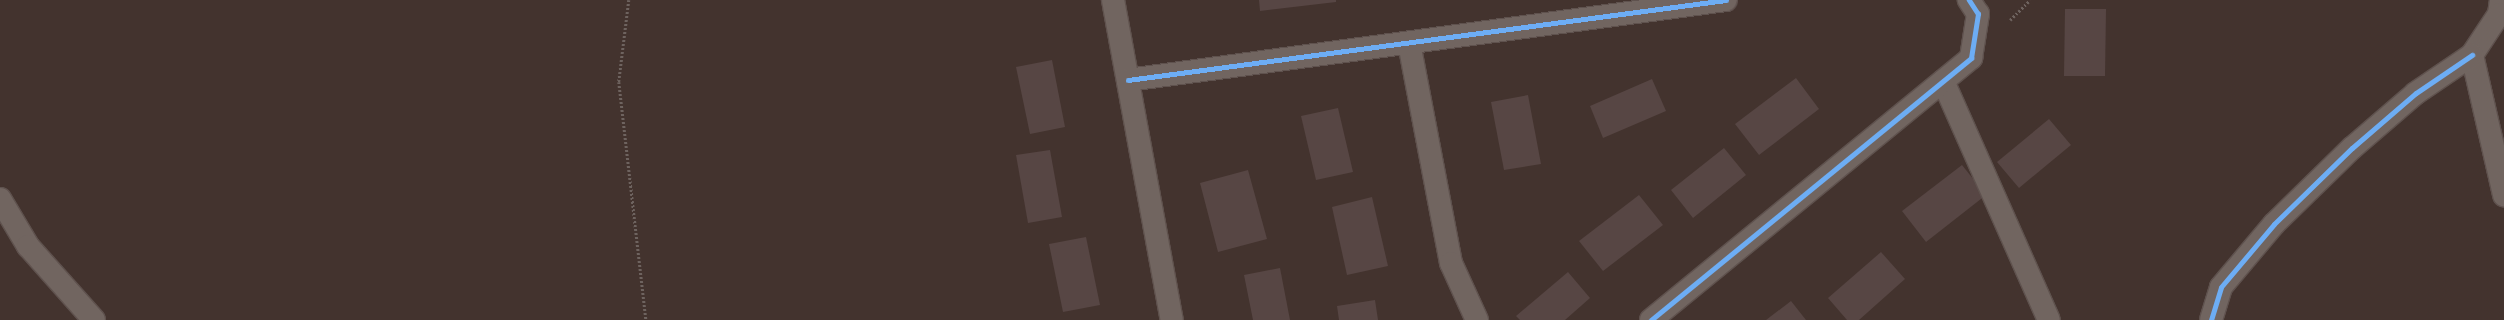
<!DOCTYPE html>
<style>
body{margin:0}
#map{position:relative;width:2504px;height:320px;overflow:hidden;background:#43332e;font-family:Karla,sans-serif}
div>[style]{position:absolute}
.building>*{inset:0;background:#574644}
.path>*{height:2.5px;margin-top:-1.25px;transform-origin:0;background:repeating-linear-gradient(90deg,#6e635f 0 2px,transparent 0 4px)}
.roads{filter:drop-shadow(1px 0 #5f524e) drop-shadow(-1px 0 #5f524e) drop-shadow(0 1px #5f524e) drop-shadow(0 -1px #5f524e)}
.minor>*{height:22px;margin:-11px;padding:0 11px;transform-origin:11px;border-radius:11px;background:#716560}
.cycleway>*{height:5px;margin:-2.5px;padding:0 2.5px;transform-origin:2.5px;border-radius:2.5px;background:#6dadf4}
span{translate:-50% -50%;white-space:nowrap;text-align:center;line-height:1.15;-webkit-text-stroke:3px #41241b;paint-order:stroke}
</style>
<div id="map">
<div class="building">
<i style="clip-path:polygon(1259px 0,1336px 0,1336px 2px,1260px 11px)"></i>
<i style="clip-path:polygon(2065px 9px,2106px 9px,2105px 76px,2064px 76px)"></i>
<i style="clip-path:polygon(1052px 60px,1065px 127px,1030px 134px,1016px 67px)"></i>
<i style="clip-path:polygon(1796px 78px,1819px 109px,1759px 155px,1735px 124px)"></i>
<i style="clip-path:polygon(1652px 79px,1666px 111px,1603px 138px,1590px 106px)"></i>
<i style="clip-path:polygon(1528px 95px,1541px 164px,1504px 170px,1491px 102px)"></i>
<i style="clip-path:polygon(1338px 108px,1353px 172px,1316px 180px,1301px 116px)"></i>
<i style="clip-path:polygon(2049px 119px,2071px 145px,2019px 188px,1997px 162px)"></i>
<i style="clip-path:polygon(1724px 148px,1746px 175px,1693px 218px,1671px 190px)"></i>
<i style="clip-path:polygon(1050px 150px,1062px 217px,1028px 223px,1016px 155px)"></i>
<i style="clip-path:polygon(1962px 165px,1986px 195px,1926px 242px,1902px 211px)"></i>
<i style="clip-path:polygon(1248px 170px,1267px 239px,1218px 252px,1200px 183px)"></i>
<i style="clip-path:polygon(1639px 195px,1663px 225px,1603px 271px,1579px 241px)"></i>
<i style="clip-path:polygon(1372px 197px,1388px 266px,1347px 275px,1332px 207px)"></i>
<i style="clip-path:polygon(1086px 237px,1100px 305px,1063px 312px,1049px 244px)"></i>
<i style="clip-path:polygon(1881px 252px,1905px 279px,1859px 320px,1847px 320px,1828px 298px)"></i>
<i style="clip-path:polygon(1280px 268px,1290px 320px,1253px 320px,1244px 275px)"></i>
<i style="clip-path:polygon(1568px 272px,1590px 298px,1565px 320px,1520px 320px,1516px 316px)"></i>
<i style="clip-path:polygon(1375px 300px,1378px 320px,1339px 320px,1337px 306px)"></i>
<i style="clip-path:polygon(1791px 301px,1806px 320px,1766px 320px)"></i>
</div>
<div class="path">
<i style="left:629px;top:0;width:83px;rotate:97deg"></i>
<i style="left:619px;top:82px;width:240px;rotate:83.5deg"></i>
<i style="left:2010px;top:20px;width:28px;rotate:-45deg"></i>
</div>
<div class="roads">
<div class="minor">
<i style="left:1113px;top:0;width:325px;rotate:79.6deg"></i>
<i style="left:2501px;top:0;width:14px;rotate:98deg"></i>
<i style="left:2499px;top:14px;width:49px;rotate:123.4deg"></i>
<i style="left:2472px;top:55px;width:144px;rotate:77.1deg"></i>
<i style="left:1409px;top:43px;width:224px;rotate:79.2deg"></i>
<i style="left:1451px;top:263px;width:63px;rotate:65.5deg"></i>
<i style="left:1128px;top:80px;width:603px;rotate:-7.62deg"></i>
<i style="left:1943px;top:81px;width:261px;rotate:66.1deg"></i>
<i style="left:0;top:199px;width:55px;rotate:59.2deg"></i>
<i style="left:28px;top:246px;width:99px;rotate:48.3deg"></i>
<i style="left:1651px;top:320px;width:414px;rotate:-39.3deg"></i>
<i style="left:1971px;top:58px;width:45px;rotate:-81deg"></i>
<i style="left:1978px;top:14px;width:17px;rotate:-123deg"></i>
<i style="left:2211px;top:320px;width:34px;rotate:-73deg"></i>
<i style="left:2221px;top:287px;width:82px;rotate:-49.9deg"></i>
<i style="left:2274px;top:224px;width:109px;rotate:-44.3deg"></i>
<i style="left:2352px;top:148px;width:84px;rotate:-40.7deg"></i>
<i style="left:2416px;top:93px;width:68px;rotate:-34.2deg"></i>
</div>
</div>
<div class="cycleway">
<i style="left:1128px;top:80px;width:603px;rotate:-7.62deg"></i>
<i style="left:1651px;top:320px;width:414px;rotate:-39.3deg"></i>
<i style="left:1971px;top:58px;width:45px;rotate:-81deg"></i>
<i style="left:1978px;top:14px;width:17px;rotate:-123deg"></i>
<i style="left:2211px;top:320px;width:34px;rotate:-73deg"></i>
<i style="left:2221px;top:287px;width:82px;rotate:-49.9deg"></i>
<i style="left:2274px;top:224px;width:109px;rotate:-44.3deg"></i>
<i style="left:2352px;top:148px;width:84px;rotate:-40.7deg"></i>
<i style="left:2416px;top:93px;width:68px;rotate:-34.2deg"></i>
</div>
</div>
